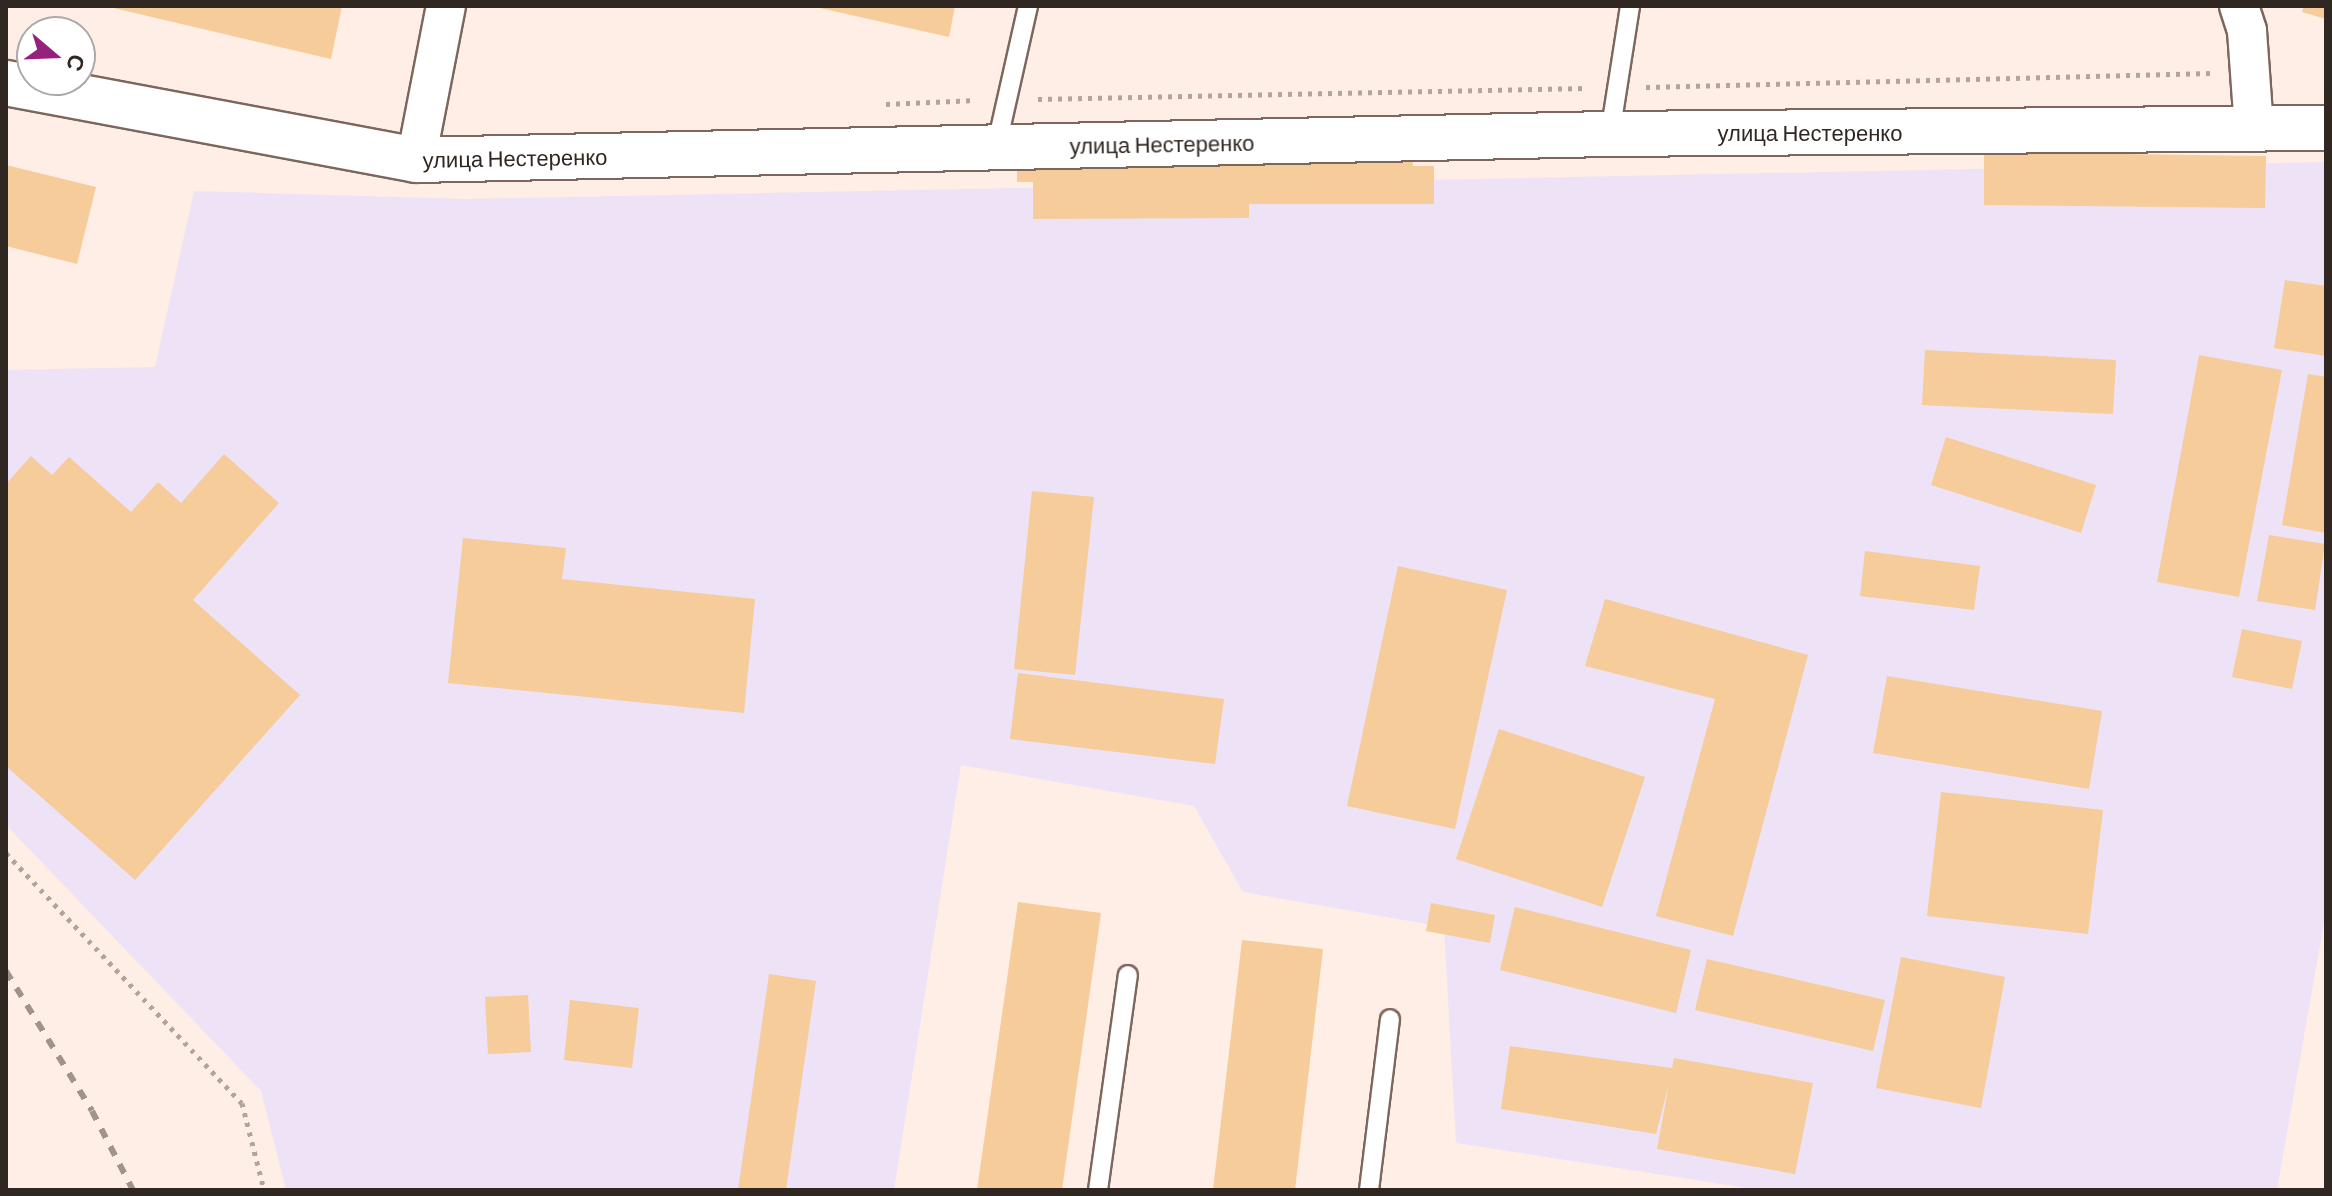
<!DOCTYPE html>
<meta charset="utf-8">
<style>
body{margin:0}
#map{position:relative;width:2332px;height:1196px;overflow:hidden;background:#feeee6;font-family:Barlow,sans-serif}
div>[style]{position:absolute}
.industrial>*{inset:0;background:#eee2f7}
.building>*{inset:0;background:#f5cc9a}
.path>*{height:5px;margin-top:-2.5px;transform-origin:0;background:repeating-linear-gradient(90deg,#b2a49d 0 4px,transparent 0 10px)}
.roads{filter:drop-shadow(2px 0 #7d665c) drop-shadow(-2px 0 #7d665c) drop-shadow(0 2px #7d665c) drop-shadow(0 -2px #7d665c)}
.lane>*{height:18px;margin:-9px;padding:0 9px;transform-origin:9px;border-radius:9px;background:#fff}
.street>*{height:38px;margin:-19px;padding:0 19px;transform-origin:19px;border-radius:19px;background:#fff}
.secondary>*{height:44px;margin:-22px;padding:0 22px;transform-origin:22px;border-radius:22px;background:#fff}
.rail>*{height:6px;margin-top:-3px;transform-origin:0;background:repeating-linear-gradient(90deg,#a0938c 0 10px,transparent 0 20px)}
span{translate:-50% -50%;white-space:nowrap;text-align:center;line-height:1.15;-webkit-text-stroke:8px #fff;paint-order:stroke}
.street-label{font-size:22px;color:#312722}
.frame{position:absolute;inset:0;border:8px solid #312722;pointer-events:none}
.north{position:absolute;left:16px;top:16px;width:80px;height:80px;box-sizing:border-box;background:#fff;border:2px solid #ada9a7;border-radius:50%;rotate:109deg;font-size:22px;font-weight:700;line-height:32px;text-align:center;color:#312722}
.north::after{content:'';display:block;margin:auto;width:28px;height:36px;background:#95207e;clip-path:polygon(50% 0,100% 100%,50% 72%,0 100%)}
</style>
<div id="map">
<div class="industrial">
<i style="clip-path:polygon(2326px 162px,2326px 911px,2277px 1190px,1760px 1190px,1456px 1143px,1444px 927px,1243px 892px,1194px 806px,961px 765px,894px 1190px,286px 1190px,261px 1091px,6px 825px,6px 370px,155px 367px,194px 191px,465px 199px)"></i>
</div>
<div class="building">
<i style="clip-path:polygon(105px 6px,342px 6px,331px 59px)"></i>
<i style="clip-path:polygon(811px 6px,955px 6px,949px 37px)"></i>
<i style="clip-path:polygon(2304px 6px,2326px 6px,2326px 19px,2302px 12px)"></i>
<i style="clip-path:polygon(1984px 152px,2266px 156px,2265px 208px,1984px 205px)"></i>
<i style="clip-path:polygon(1017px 155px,1412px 155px,1413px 166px,1434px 166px,1434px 204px,1249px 204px,1249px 218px,1033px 219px,1033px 182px,1017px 182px)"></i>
<i style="clip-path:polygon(6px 165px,96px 187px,77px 264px,6px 246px)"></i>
<i style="clip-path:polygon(2285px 280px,2326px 286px,2326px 356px,2274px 348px)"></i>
<i style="clip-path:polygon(1925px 350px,2116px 360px,2113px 414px,1922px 405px)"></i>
<i style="clip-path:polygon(2199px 355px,2282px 370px,2239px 597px,2157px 582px)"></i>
<i style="clip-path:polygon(2308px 374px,2326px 377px,2326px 533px,2282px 525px)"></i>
<i style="clip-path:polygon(1946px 437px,2096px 485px,2081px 533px,1931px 485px)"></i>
<i style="clip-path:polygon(224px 454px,279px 503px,193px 600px,300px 695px,135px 880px,6px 766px,6px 484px,31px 456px,52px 475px,69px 457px,131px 512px,158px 482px,181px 503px)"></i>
<i style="clip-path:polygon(1032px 491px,1094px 497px,1075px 675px,1014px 669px)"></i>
<i style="clip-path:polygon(2269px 535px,2325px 544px,2315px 610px,2257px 601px)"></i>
<i style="clip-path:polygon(463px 538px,566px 548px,562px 579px,755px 599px,744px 713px,448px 683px)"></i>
<i style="clip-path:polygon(1865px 551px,1980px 566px,1974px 610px,1860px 596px)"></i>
<i style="clip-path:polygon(1398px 566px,1507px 590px,1455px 829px,1347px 806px)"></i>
<i style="clip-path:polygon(1605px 599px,1808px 655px,1733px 936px,1656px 916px,1715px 699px,1585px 666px)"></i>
<i style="clip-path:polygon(2242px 629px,2302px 641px,2292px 689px,2232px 677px)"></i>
<i style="clip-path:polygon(1018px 673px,1224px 699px,1215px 764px,1010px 739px)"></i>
<i style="clip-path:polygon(1887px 676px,2102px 711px,2089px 789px,1873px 753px)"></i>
<i style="clip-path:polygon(1499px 729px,1645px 777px,1602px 907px,1456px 859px)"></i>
<i style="clip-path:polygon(1941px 792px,2103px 810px,2088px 934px,1927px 916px)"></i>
<i style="clip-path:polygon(1018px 902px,1101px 913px,1062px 1190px,977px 1190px)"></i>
<i style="clip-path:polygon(1431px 903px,1495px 915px,1490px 943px,1426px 931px)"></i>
<i style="clip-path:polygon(1515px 907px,1691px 950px,1676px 1013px,1500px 970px)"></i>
<i style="clip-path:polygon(1242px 940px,1323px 949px,1295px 1190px,1213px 1190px)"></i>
<i style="clip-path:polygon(1901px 957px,2005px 977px,1981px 1108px,1876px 1088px)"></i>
<i style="clip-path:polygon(1707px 959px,1885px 1000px,1873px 1051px,1695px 1010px)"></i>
<i style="clip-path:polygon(769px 974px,816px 981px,786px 1190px,738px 1190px)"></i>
<i style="clip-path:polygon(528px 995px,531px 1052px,488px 1054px,485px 997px)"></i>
<i style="clip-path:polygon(570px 1000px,639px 1008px,632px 1068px,564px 1060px)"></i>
<i style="clip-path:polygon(1510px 1046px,1672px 1068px,1674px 1058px,1813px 1083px,1795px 1174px,1657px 1149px,1669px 1084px,1656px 1134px,1501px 1109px)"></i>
</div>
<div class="path">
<i style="left:1646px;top:87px;width:566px;rotate:-1.42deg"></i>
<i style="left:1038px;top:99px;width:550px;rotate:-1.15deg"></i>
<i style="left:886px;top:104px;width:90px;rotate:-2.5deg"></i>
<i style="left:6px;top:853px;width:344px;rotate:46.7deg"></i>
<i style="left:242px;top:1103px;width:90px;rotate:75.8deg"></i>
</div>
<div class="roads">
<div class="lane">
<i style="left:1610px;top:134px;width:130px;rotate:-81.1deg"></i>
<i style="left:996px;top:148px;width:146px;rotate:-77.3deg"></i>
<i style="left:1098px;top:1190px;width:217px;rotate:-82.1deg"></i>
<i style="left:1369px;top:1190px;width:172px;rotate:-83deg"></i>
</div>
<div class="street">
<i style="left:2239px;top:6px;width:26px;rotate:72deg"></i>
<i style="left:2247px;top:31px;width:98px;rotate:85.9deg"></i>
<i style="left:416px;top:160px;width:157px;rotate:-79deg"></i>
</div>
<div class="secondary">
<i style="left:6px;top:83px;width:417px;rotate:10.6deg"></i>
<i style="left:416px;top:160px;width:1194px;rotate:-1.25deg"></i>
<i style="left:1610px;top:134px;width:716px;rotate:-0.48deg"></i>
</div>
</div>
<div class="rail">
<i style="left:6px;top:971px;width:164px;rotate:58.4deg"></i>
<i style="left:92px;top:1111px;width:89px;rotate:62.6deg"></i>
</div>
<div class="street-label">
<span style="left:1810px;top:133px">улица Нестеренко</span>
<span style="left:1162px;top:144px;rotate:-1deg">улица Нестеренко</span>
<span style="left:515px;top:158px;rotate:-1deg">улица Нестеренко</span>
</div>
<div class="frame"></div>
<div class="north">С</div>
</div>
